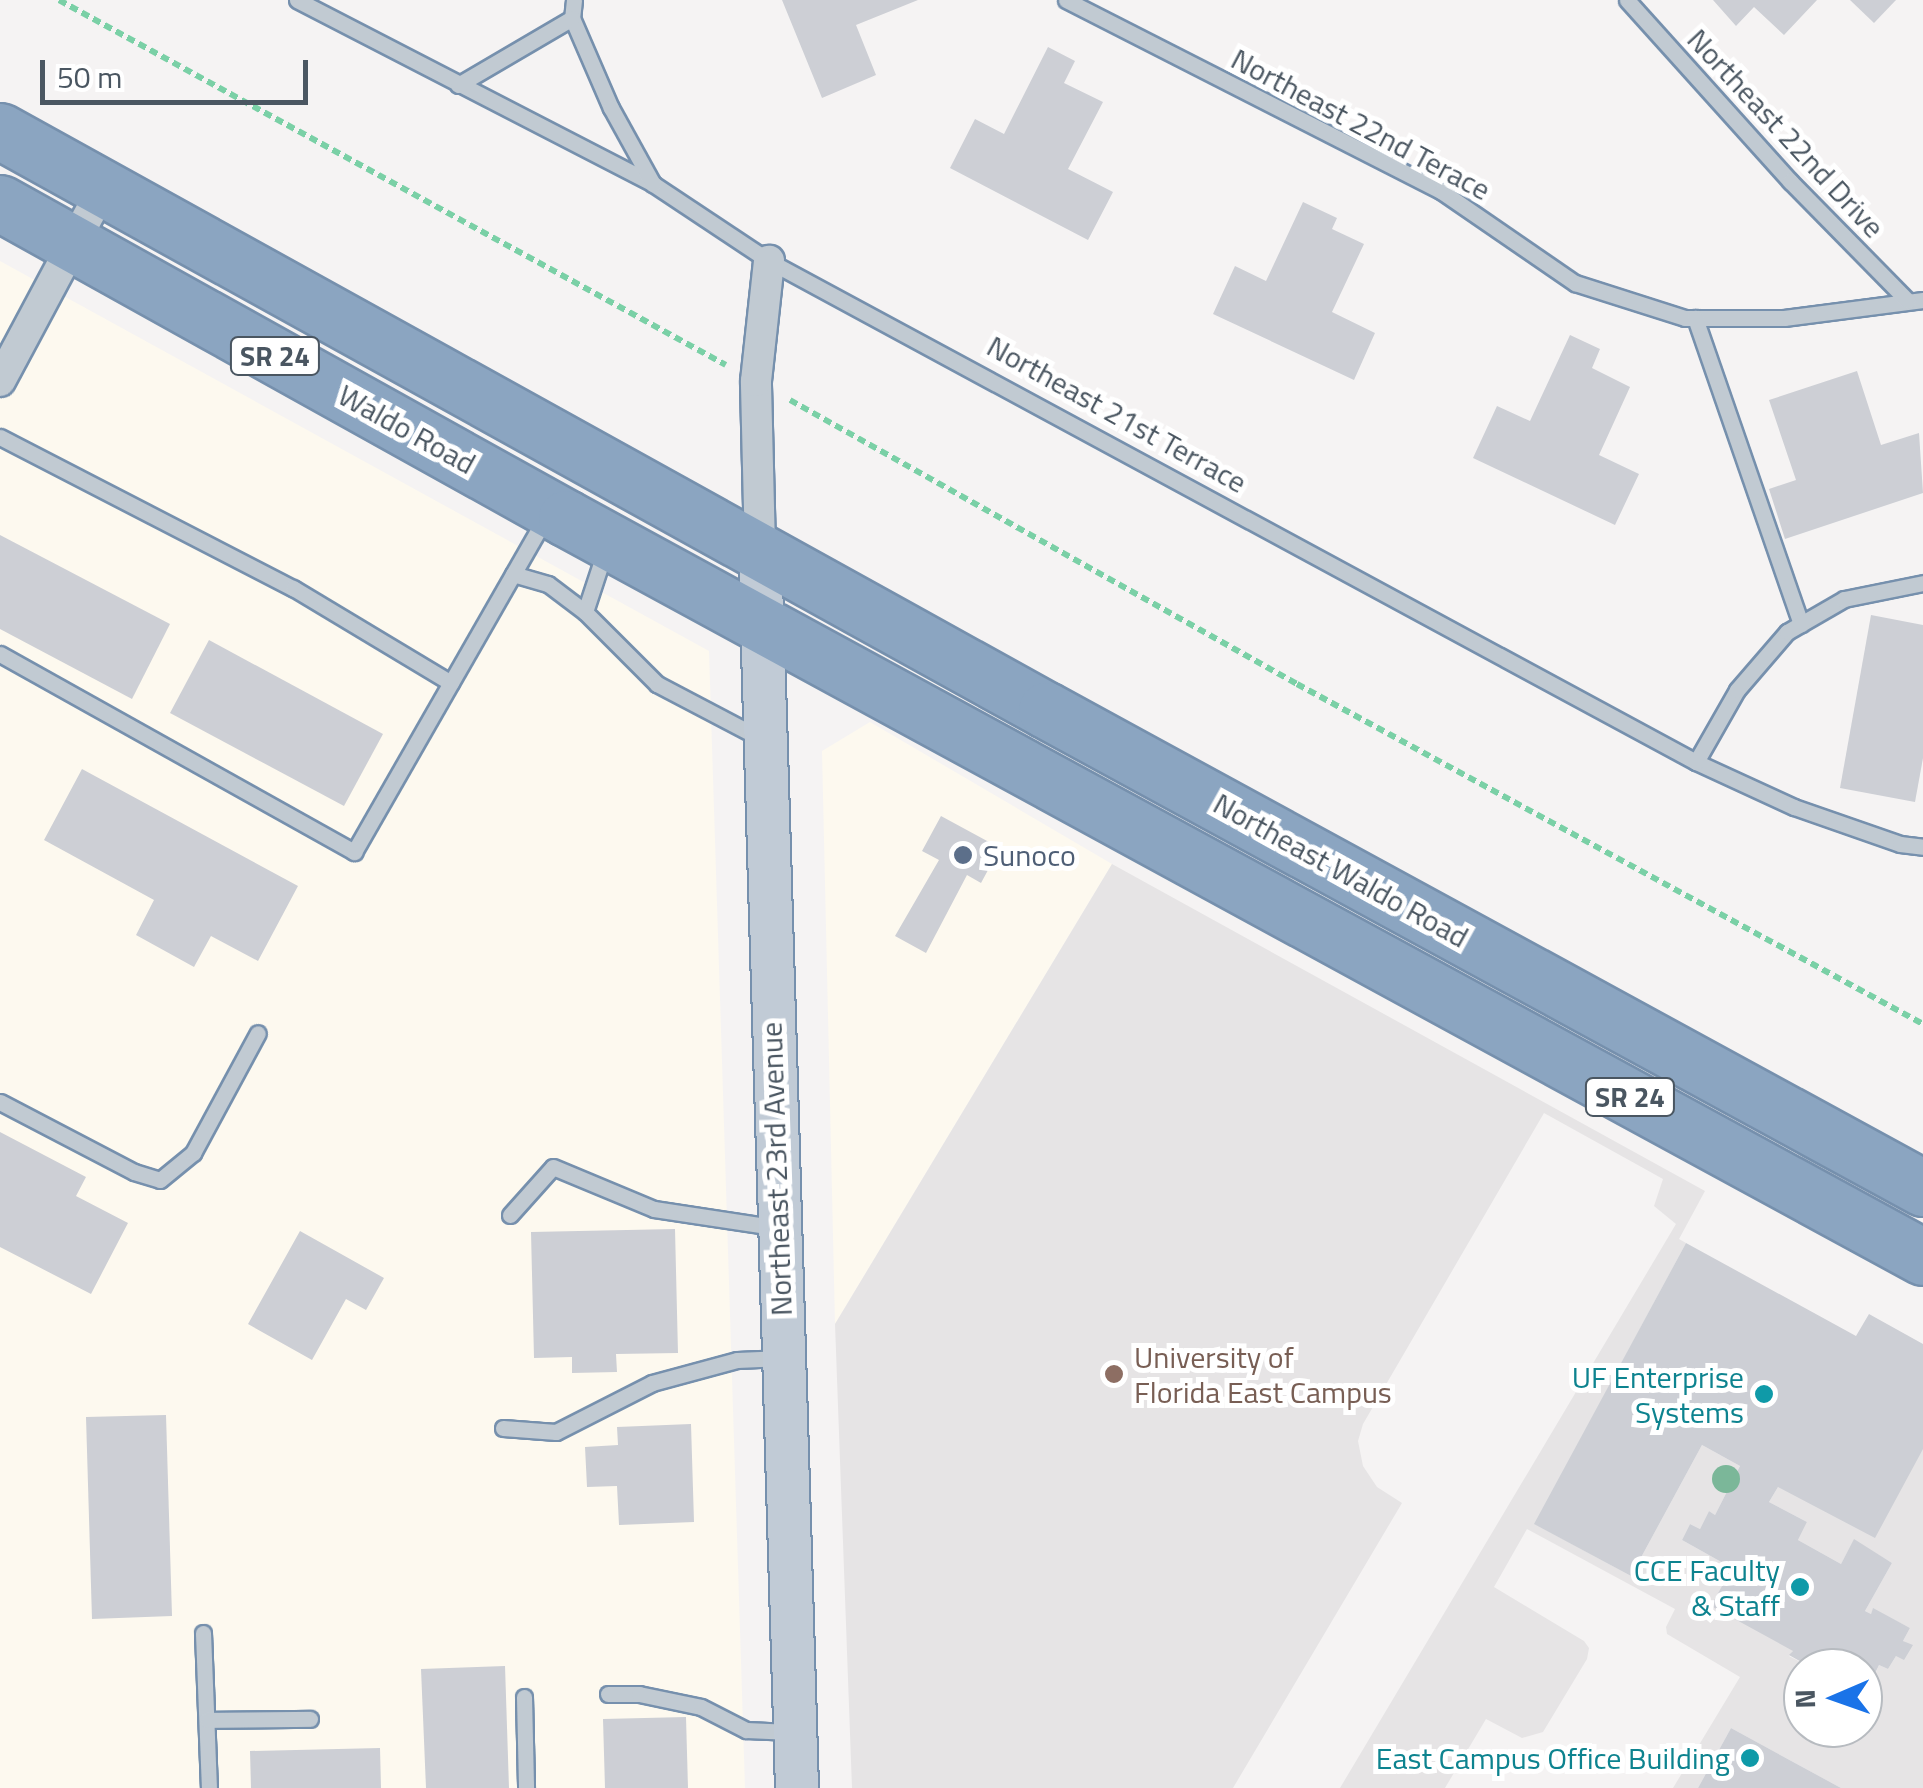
<!DOCTYPE html>
<style>
body{margin:0}
#map{position:relative;width:1923px;height:1788px;overflow:hidden;background:#f5f3f3;font-family:"Titillium Web",sans-serif}
div>[style]{position:absolute}
.commercial>*{inset:0;background:#fdf9ef}
.education>*{inset:0;background:#e6e4e5}
.building>*{inset:0;background:#cdcfd5}
.path>*{height:6px;margin-top:-3px;transform-origin:0;background:repeating-linear-gradient(90deg,#7ad0a6 0 8px,transparent 0 13px)}
.roads{filter:drop-shadow(2px 0 #7690ad) drop-shadow(-2px 0 #7690ad) drop-shadow(0 2px #7690ad) drop-shadow(0 -2px #7690ad)}
.lane>*{height:15px;margin:-7.5px;padding:0 7.5px;transform-origin:7.5px;border-radius:7.5px;background:#c1cad2}
.street>*{height:30px;margin:-15px;padding:0 15px;transform-origin:15px;border-radius:15px;background:#c1cad2}
.secondary>*{height:42px;margin:-21px;padding:0 21px;transform-origin:21px;border-radius:21px;background:#c1cbd6}
.highway>*{height:55px;margin:-27.5px;padding:0 27.5px;transform-origin:27.5px;border-radius:27.5px;background:#8ba5c1}
.trees>*{width:28px;height:28px;margin:-14px;border-radius:50%;background:#7bb799}
.dots>*{width:28px;height:28px;translate:-50% -50%;box-sizing:border-box;border:5px solid #fff;border-radius:50%}
span{translate:-50% -50%;white-space:nowrap;text-align:center;line-height:1.15;-webkit-text-stroke:10px #fff;paint-order:stroke}
.shield-label span{padding:2px 8px;background:#fff;border:2px solid;border-radius:8px;-webkit-text-stroke-width:0}
.shield-label{font-size:28px;color:#4a5661;font-weight:700}
.street-label{font-size:30px;color:#4a5661}
.service-label{font-size:30px;color:#4e5e75}
.left{translate:0 -50%;text-align:left}
.education-label{font-size:30px;color:#785e54}
.culture-label{font-size:30px;color:#0d838f}
.right{translate:-100% -50%;text-align:right}
.north{position:absolute;left:1783px;top:1648px;width:100px;height:100px;box-sizing:border-box;background:#fff;border:2px solid #b7bbc0;border-radius:50%;rotate:268deg;font-size:28px;font-weight:700;line-height:40px;text-align:center;color:#4a5661}
.north::after{content:'';display:block;margin:auto;width:35px;height:45px;background:#1a73e8;clip-path:polygon(50% 0,100% 100%,50% 72%,0 100%)}
.scale{position:absolute;left:40px;top:60px;width:268px;height:45px;box-sizing:border-box;border:5px solid #4a5661;border-top:0;padding-left:12px;font-size:30px;line-height:35px;white-space:nowrap;color:#4a5661;-webkit-text-stroke:8px #fff;paint-order:stroke}
</style>
<div id="map">
<div class="commercial">
<i style="clip-path:polygon(0 261px,709px 651px,745px 1788px,0 1788px)"></i>
<i style="clip-path:polygon(870px 722px,1112px 864px,835px 1324px,822px 751px)"></i>
</div>
<div class="education">
<i style="clip-path:polygon(1112px 864px,1705px 1191px,1679px 1239px,1686px 1243px,1535px 1524px,1631px 1576px,1702px 1445px,1740px 1466px,1715px 1515px,1709px 1511px,1700px 1529px,1690px 1524px,1682px 1540px,1732px 1568px,1793px 1651px,1789px 1656px,1812px 1668px,1803px 1668px,1803px 1728px,1863px 1728px,1863px 1686px,1869px 1688px,1879px 1665px,1888px 1669px,1896px 1656px,1912px 1646px,1903px 1641px,1910px 1628px,1873px 1609px,1871px 1614px,1865px 1611px,1892px 1563px,1854px 1540px,1841px 1564px,1798px 1540px,1807px 1522px,1769px 1502px,1778px 1487px,1923px 1449px,1923px 1788px,1841px 1788px,1731px 1728px,1698px 1788px,1673px 1788px,1740px 1677px,1667px 1634px,1666px 1627px,1675px 1609px,1527px 1529px,1494px 1587px,1584px 1641px,1589px 1648px,1587px 1659px,1543px 1732px,1522px 1738px,1486px 1719px,1445px 1788px,1340px 1788px,1676px 1224px,1654px 1206px,1663px 1179px,1544px 1113px,1363px 1424px,1358px 1441px,1363px 1466px,1377px 1487px,1402px 1503px,1233px 1788px,852px 1788px,835px 1324px)"></i>
</div>
<div class="building">
<i style="clip-path:polygon(782px 0,918px 0,856px 25px,876px 75px,822px 98px)"></i>
<i style="clip-path:polygon(1713px 0,1817px 0,1784px 35px,1754px 7px,1736px 26px)"></i>
<i style="clip-path:polygon(1850px 0,1896px 0,1874px 23px)"></i>
<i style="clip-path:polygon(1048px 47px,1075px 61px,1064px 83px,1103px 102px,1068px 169px,1113px 192px,1088px 240px,950px 168px,975px 119px,1004px 134px)"></i>
<i style="clip-path:polygon(1303px 202px,1337px 218px,1332px 229px,1364px 244px,1332px 312px,1375px 333px,1354px 380px,1213px 314px,1235px 266px,1266px 281px)"></i>
<i style="clip-path:polygon(1570px 335px,1600px 349px,1592px 368px,1630px 387px,1599px 455px,1639px 474px,1615px 525px,1473px 458px,1497px 406px,1530px 421px)"></i>
<i style="clip-path:polygon(1857px 371px,1881px 445px,1919px 433px,1923px 493px,1785px 539px,1769px 489px,1796px 480px,1769px 400px)"></i>
<i style="clip-path:polygon(0 535px,170px 624px,132px 699px,0 629px)"></i>
<i style="clip-path:polygon(1871px 615px,1923px 625px,1923px 758px,1915px 802px,1840px 788px)"></i>
<i style="clip-path:polygon(209px 640px,383px 734px,344px 806px,170px 713px)"></i>
<i style="clip-path:polygon(82px 769px,298px 886px,258px 961px,211px 936px,194px 967px,136px 935px,154px 900px,44px 840px)"></i>
<i style="clip-path:polygon(941px 816px,1000px 848px,981px 883px,967px 875px,926px 953px,895px 936px,939px 860px,922px 851px)"></i>
<i style="clip-path:polygon(0 1132px,86px 1177px,76px 1196px,128px 1223px,91px 1294px,0 1247px)"></i>
<i style="clip-path:polygon(675px 1229px,678px 1353px,616px 1354px,617px 1372px,572px 1373px,572px 1357px,534px 1358px,531px 1232px)"></i>
<i style="clip-path:polygon(300px 1231px,384px 1278px,366px 1310px,346px 1299px,312px 1360px,248px 1324px)"></i>
<i style="clip-path:polygon(1686px 1243px,1856px 1336px,1869px 1314px,1923px 1344px,1923px 1449px,1875px 1538px,1778px 1487px,1769px 1502px,1807px 1522px,1798px 1540px,1841px 1564px,1854px 1539px,1892px 1563px,1865px 1611px,1871px 1614px,1873px 1608px,1910px 1628px,1903px 1641px,1913px 1645px,1904px 1660px,1896px 1656px,1888px 1669px,1879px 1665px,1868px 1688px,1863px 1686px,1863px 1668px,1812px 1668px,1789px 1655px,1793px 1651px,1711px 1606px,1732px 1568px,1682px 1540px,1690px 1524px,1700px 1529px,1709px 1511px,1715px 1515px,1740px 1466px,1702px 1445px,1631px 1576px,1534px 1524px)"></i>
<i style="clip-path:polygon(166px 1415px,172px 1616px,92px 1619px,86px 1417px)"></i>
<i style="clip-path:polygon(691px 1424px,694px 1522px,619px 1525px,617px 1486px,587px 1487px,585px 1447px,618px 1445px,617px 1427px)"></i>
<i style="clip-path:polygon(505px 1666px,509px 1788px,426px 1788px,421px 1669px)"></i>
<i style="clip-path:polygon(686px 1717px,688px 1788px,605px 1788px,603px 1719px)"></i>
<i style="clip-path:polygon(1731px 1728px,1841px 1788px,1698px 1788px)"></i>
<i style="clip-path:polygon(380px 1748px,381px 1788px,251px 1788px,250px 1751px)"></i>
</div>
<div class="path">
<i style="left:59px;top:0;width:760px;rotate:28.69deg"></i>
<i style="left:790px;top:400px;width:581px;rotate:29.26deg"></i>
<i style="left:1297px;top:684px;width:712px;rotate:28.51deg"></i>
</div>
<div class="roads">
<div class="lane">
<i style="left:297px;top:0;width:401px;rotate:27.3deg"></i>
<i style="left:653px;top:184px;width:139px;rotate:33.6deg"></i>
<i style="left:769px;top:261px;width:1054px;rotate:28.39deg"></i>
<i style="left:1696px;top:762px;width:108px;rotate:24.7deg"></i>
<i style="left:1794px;top:807px;width:112px;rotate:19.2deg"></i>
<i style="left:1900px;top:844px;width:23px;rotate:7deg"></i>
<i style="left:574px;top:0;width:18px;rotate:96deg"></i>
<i style="left:572px;top:18px;width:98px;rotate:66.6deg"></i>
<i style="left:611px;top:108px;width:87px;rotate:61.1deg"></i>
<i style="left:1066px;top:0;width:421px;rotate:27deg"></i>
<i style="left:1441px;top:191px;width:163px;rotate:34.5deg"></i>
<i style="left:1575px;top:283px;width:115px;rotate:17.7deg"></i>
<i style="left:1685px;top:318px;width:99px"></i>
<i style="left:1784px;top:318px;width:140px;rotate:-7.4deg"></i>
<i style="left:1627px;top:0;width:244px;rotate:48deg"></i>
<i style="left:1790px;top:181px;width:168px;rotate:45.5deg"></i>
<i style="left:458px;top:85px;width:132px;rotate:-30.4deg"></i>
<i style="left:1695px;top:318px;width:324px;rotate:70.9deg"></i>
<i style="left:0;top:437px;width:330px;rotate:27.3deg"></i>
<i style="left:293px;top:588px;width:184px;rotate:31deg"></i>
<i style="left:605px;top:551px;width:64px;rotate:108.2deg"></i>
<i style="left:585px;top:612px;width:102px;rotate:45deg"></i>
<i style="left:657px;top:684px;width:116px;rotate:27.7deg"></i>
<i style="left:513px;top:574px;width:36px;rotate:16deg"></i>
<i style="left:548px;top:584px;width:46px;rotate:37.1deg"></i>
<i style="left:0;top:654px;width:406px;rotate:29.2deg"></i>
<i style="left:354px;top:852px;width:386px;rotate:-60.2deg"></i>
<i style="left:1696px;top:762px;width:83px;rotate:-60.3deg"></i>
<i style="left:1737px;top:690px;width:77px;rotate:-49.2deg"></i>
<i style="left:1787px;top:632px;width:66px;rotate:-30.1deg"></i>
<i style="left:1844px;top:599px;width:81px;rotate:-11.4deg"></i>
<i style="left:0;top:1102px;width:151px;rotate:27.6deg"></i>
<i style="left:134px;top:1172px;width:27px;rotate:17deg"></i>
<i style="left:160px;top:1180px;width:43px;rotate:-39.3deg"></i>
<i style="left:193px;top:1153px;width:136px;rotate:-61.6deg"></i>
<i style="left:510px;top:1215px;width:64px;rotate:-48.1deg"></i>
<i style="left:553px;top:1167px;width:109px;rotate:22.6deg"></i>
<i style="left:654px;top:1209px;width:126px;rotate:8.6deg"></i>
<i style="left:503px;top:1428px;width:53px;rotate:4.3deg"></i>
<i style="left:556px;top:1432px;width:108px;rotate:-27deg"></i>
<i style="left:652px;top:1383px;width:88px;rotate:-15.1deg"></i>
<i style="left:737px;top:1360px;width:46px;rotate:-2.5deg"></i>
<i style="left:203px;top:1633px;width:155px;rotate:87.8deg"></i>
<i style="left:608px;top:1694px;width:31px"></i>
<i style="left:639px;top:1694px;width:63px;rotate:11.8deg"></i>
<i style="left:701px;top:1707px;width:51px;rotate:27.1deg"></i>
<i style="left:746px;top:1730px;width:45px;rotate:2.5deg"></i>
<i style="left:524px;top:1697px;width:91px;rotate:88.7deg"></i>
<i style="left:207px;top:1720px;width:103px;rotate:-0.6deg"></i>
</div>
<div class="street">
<i style="left:0;top:381px;width:219px;rotate:-61.9deg"></i>
<i style="left:760px;top:549px;width:168px;rotate:-91.4deg"></i>
<i style="left:756px;top:381px;width:121px;rotate:-83.8deg"></i>
</div>
<div class="secondary">
<i style="left:760px;top:549px;width:1240px;rotate:88.29deg"></i>
</div>
<div class="highway">
<i style="left:0;top:131px;width:1196px;rotate:28.97deg"></i>
<i style="left:1046px;top:710px;width:999px;rotate:28.59deg"></i>
<i style="left:0;top:203px;width:648px;rotate:29.1deg"></i>
<i style="left:566px;top:518px;width:1545px;rotate:28.57deg"></i>
</div>
</div>
<div class="trees">
<i style="left:1726px;top:1479px"></i>
</div>
<div class="dots">
<i style="left:963px;top:855px;background:#5c6f8a"></i>
<i style="left:1114px;top:1374px;background:#8d6e63"></i>
<i style="left:1764px;top:1394px;background:#0f9aa8"></i>
<i style="left:1800px;top:1587px;background:#0f9aa8"></i>
<i style="left:1750px;top:1758px;background:#0f9aa8"></i>
</div>
<div class="shield-label">
<span style="left:275px;top:356px">SR 24</span>
<span style="left:1630px;top:1097px">SR 24</span>
</div>
<div class="street-label">
<span style="left:1361px;top:124px;rotate:28deg">Northeast 22nd Terace</span>
<span style="left:1786px;top:133px;rotate:47deg">Northeast 22nd Drive</span>
<span style="left:1117px;top:414px;rotate:29deg">Northeast 21st Terrace</span>
<span style="left:407px;top:429px;rotate:29deg">Waldo Road</span>
<span style="left:1341px;top:870px;rotate:29deg">Northeast Waldo Road</span>
<span style="left:776px;top:1169px;rotate:-92deg">Northeast 23rd Avenue</span>
</div>
<div class="service-label">
<span class="left" style="left:983px;top:855px">Sunoco</span>
</div>
<div class="education-label">
<span class="left" style="left:1134px;top:1374px">University of<br>Florida East Campus</span>
</div>
<div class="culture-label">
<span class="right" style="left:1744px;top:1394px">UF Enterprise<br>Systems</span>
<span class="right" style="left:1780px;top:1587px">CCE Faculty<br>&amp; Staff</span>
<span class="right" style="left:1730px;top:1758px">East Campus Office Building</span>
</div>
<div class="north">N</div>
<div class="scale">50 m</div>
</div>
